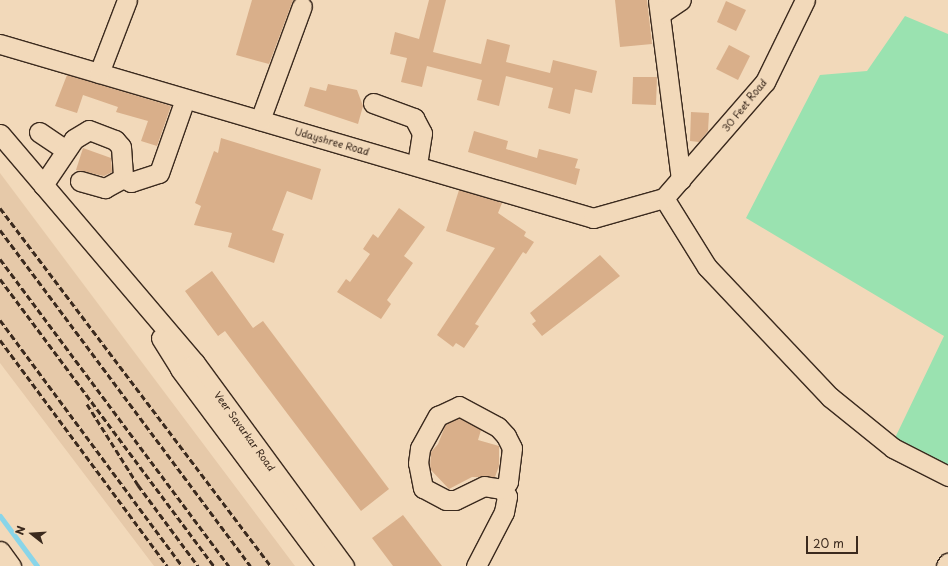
<!DOCTYPE html>
<style>
body{margin:0}
#map{position:relative;width:948px;height:566px;overflow:hidden;background:#f2d9ba;font-family:"Playpen Sans",sans-serif}
div>[style]{position:absolute}
.built>*{inset:0;background:#e6c9a9}
.green>*{inset:0;background:#9ae2b0}
.stream>*{height:5px;margin:-2.5px;padding:0 2.5px;transform-origin:2.5px;border-radius:2.5px;background:#89d5e9}
.building>*{inset:0;background:#d9af8a}
.roads{filter:drop-shadow(1px 0 #3b2a1e) drop-shadow(-1px 0 #3b2a1e) drop-shadow(0 1px #3b2a1e) drop-shadow(0 -1px #3b2a1e)}
.minor>*{height:19px;margin:-9.5px;padding:0 9.5px;transform-origin:9.5px;border-radius:9.5px;background:#f2d9ba}
.rail>*{height:3px;margin-top:-1.5px;transform-origin:0;background:repeating-linear-gradient(90deg,#3b2a1e 0 6px,transparent 0 9px)}
span{translate:-50% -50%;white-space:nowrap;text-align:center;line-height:1.15;-webkit-text-stroke:3px #f2d9ba;paint-order:stroke}
.street-label{font-size:10px;color:#3b2a1e}
.north{position:absolute;left:12px;top:514px;width:40px;height:40px;-webkit-text-stroke:3px #f2d9ba;paint-order:stroke;rotate:287deg;font-size:11px;font-weight:700;line-height:16px;text-align:center;color:#3b2a1e}
.north::after{content:'';display:block;margin:auto;width:14px;height:18px;background:#3b2a1e;clip-path:polygon(50% 0,100% 100%,50% 72%,0 100%)}
.scale{position:absolute;left:806px;top:536px;width:52px;height:18px;box-sizing:border-box;border:2px solid #3b2a1e;border-top:0;padding-left:5px;font-size:12px;line-height:14px;white-space:nowrap;color:#3b2a1e;-webkit-text-stroke:3px #f2d9ba;paint-order:stroke}
</style>
<div id="map">
<div class="built">
<i style="clip-path:polygon(0 173px,171px 401px,295px 566px,154px 566px,0 363px)"></i>
</div>
<div class="green">
<i style="clip-path:polygon(905px 16px,948px 34px,948px 465px,894px 440px,944px 336px,746px 218px,820px 75px,867px 71px)"></i>
</div>
<div class="stream">
<i style="left:0;top:516px;width:62px;rotate:53.5deg"></i>
</div>
<div class="building">
<i style="clip-path:polygon(252px 0,293px 0,269px 64px,236px 55px)"></i>
<i style="clip-path:polygon(429px 0,446px 0,433px 52px,481px 64px,487px 39px,510px 45px,506px 62px,550px 73px,553px 60px,597px 71px,592px 93px,575px 89px,570px 114px,548px 108px,553px 88px,506px 76px,499px 106px,477px 100px,482px 80px,427px 66px,422px 87px,401px 82px,407px 58px,390px 54px,395px 32px,419px 39px)"></i>
<i style="clip-path:polygon(615px 0,647px 0,652px 44px,620px 47px)"></i>
<i style="clip-path:polygon(726px 1px,746px 10px,736px 31px,717px 22px)"></i>
<i style="clip-path:polygon(729px 45px,750px 56px,738px 80px,716px 69px)"></i>
<i style="clip-path:polygon(67px 75px,171px 106px,157px 146px,141px 141px,148px 121px,116px 112px,118px 107px,83px 95px,77px 113px,55px 106px)"></i>
<i style="clip-path:polygon(633px 77px,657px 77px,656px 105px,632px 104px)"></i>
<i style="clip-path:polygon(328px 84px,357px 90px,363px 106px,358px 124px,304px 106px,310px 87px,326px 91px)"></i>
<i style="clip-path:polygon(691px 112px,709px 113px,708px 131px,699px 142px,690px 141px)"></i>
<i style="clip-path:polygon(474px 131px,508px 141px,506px 149px,537px 158px,539px 149px,578px 159px,575px 168px,580px 169px,576px 185px,468px 152px)"></i>
<i style="clip-path:polygon(221px 138px,321px 169px,312px 200px,287px 191px,272px 230px,284px 234px,274px 263px,228px 247px,232px 233px,194px 225px,201px 206px,195px 203px,214px 151px,218px 153px)"></i>
<i style="clip-path:polygon(83px 148px,111px 158px,112px 172px,104px 176px,76px 170px)"></i>
<i style="clip-path:polygon(459px 190px,502px 203px,498px 213px,526px 232px,524px 236px,534px 242px,526px 254px,523px 252px,475px 324px,479px 326px,464px 348px,456px 343px,453px 347px,437px 335px,495px 248px,446px 231px)"></i>
<i style="clip-path:polygon(399px 208px,425px 227px,404px 256px,413px 263px,387px 300px,391px 304px,381px 319px,337px 292px,346px 279px,350px 282px,370px 254px,363px 249px,373px 234px,378px 238px)"></i>
<i style="clip-path:polygon(600px 255px,620px 276px,542px 336px,532px 324px,536px 321px,530px 313px)"></i>
<i style="clip-path:polygon(212px 271px,253px 328px,263px 321px,389px 489px,361px 511px,225px 331px,218px 336px,185px 291px)"></i>
<i style="clip-path:polygon(459px 418px,481px 430px,478px 440px,499px 446px,499px 466px,495px 477px,472px 477px,449px 489px,430px 469px,431px 452px,438px 444px,446px 424px)"></i>
<i style="clip-path:polygon(403px 515px,442px 566px,393px 566px,372px 538px)"></i>
</div>
<div class="roads">
<div class="minor">
<i style="left:658px;top:0;width:181px;rotate:82.7deg"></i>
<i style="left:660px;top:14px;width:25px;rotate:-34deg"></i>
<i style="left:0;top:44px;width:618px;rotate:16.35deg"></i>
<i style="left:593px;top:218px;width:74px;rotate:-15.7deg"></i>
<i style="left:99px;top:73px;width:78px;rotate:-69deg"></i>
<i style="left:373px;top:103px;width:44px;rotate:20.1deg"></i>
<i style="left:414px;top:118px;width:17px;rotate:62deg"></i>
<i style="left:422px;top:133px;width:33px;rotate:99deg"></i>
<i style="left:260px;top:120px;width:121px;rotate:-69.8deg"></i>
<i style="left:39px;top:132px;width:32px;rotate:34deg"></i>
<i style="left:0;top:134px;width:301px;rotate:49.6deg"></i>
<i style="left:195px;top:363px;width:252px;rotate:53.7deg"></i>
<i style="left:80px;top:181px;width:26px;rotate:16deg"></i>
<i style="left:105px;top:188px;width:21px;rotate:-29deg"></i>
<i style="left:43px;top:185px;width:55px;rotate:-56deg"></i>
<i style="left:74px;top:139px;width:17px;rotate:-31deg"></i>
<i style="left:89px;top:130px;width:28px;rotate:21deg"></i>
<i style="left:115px;top:140px;width:9px;rotate:49deg"></i>
<i style="left:121px;top:147px;width:31px;rotate:86deg"></i>
<i style="left:123px;top:178px;width:9px;rotate:27deg"></i>
<i style="left:131px;top:182px;width:29px;rotate:-18deg"></i>
<i style="left:159px;top:173px;width:78px;rotate:-70.6deg"></i>
<i style="left:664px;top:198px;width:81px;rotate:58.1deg"></i>
<i style="left:707px;top:267px;width:179px;rotate:46.6deg"></i>
<i style="left:830px;top:397px;width:81px;rotate:39deg"></i>
<i style="left:893px;top:448px;width:62px;rotate:27deg"></i>
<i style="left:664px;top:198px;width:154px;rotate:-49deg"></i>
<i style="left:765px;top:82px;width:91px;rotate:-64deg"></i>
<i style="left:161px;top:338px;width:36px;rotate:58deg"></i>
<i style="left:180px;top:369px;width:246px;rotate:53.3deg"></i>
<i style="left:0;top:551px;width:19px;rotate:54deg"></i>
<i style="left:476px;top:566px;width:61px;rotate:-62.6deg"></i>
<i style="left:504px;top:512px;width:16px;rotate:-79deg"></i>
<i style="left:507px;top:496px;width:9px;rotate:-126deg"></i>
<i style="left:502px;top:489px;width:18px;rotate:-171deg"></i>
<i style="left:484px;top:486px;width:32px;rotate:154deg"></i>
<i style="left:455px;top:500px;width:9px;rotate:180deg"></i>
<i style="left:446px;top:500px;width:26px;rotate:-152deg"></i>
<i style="left:423px;top:488px;width:25px;rotate:-101deg"></i>
<i style="left:418px;top:463px;width:15px;rotate:-82deg"></i>
<i style="left:420px;top:448px;width:37px;rotate:-61deg"></i>
<i style="left:438px;top:416px;width:23px;rotate:-25deg"></i>
<i style="left:459px;top:406px;width:44px;rotate:28.3deg"></i>
<i style="left:498px;top:427px;width:12px;rotate:48deg"></i>
<i style="left:506px;top:436px;width:13px;rotate:63deg"></i>
<i style="left:512px;top:448px;width:34px;rotate:97deg"></i>
<i style="left:508px;top:482px;width:9px;rotate:131deg"></i>
<i style="left:946px;top:566px;width:4px;rotate:-56deg"></i>
</div>
</div>
<div class="rail">
<i style="left:0;top:208px;width:449px;rotate:52.9deg"></i>
<i style="left:0;top:230px;width:419px;rotate:53.3deg"></i>
<i style="left:0;top:259px;width:383px;rotate:53.3deg"></i>
<i style="left:0;top:279px;width:358px;rotate:53.3deg"></i>
<i style="left:0;top:320px;width:306px;rotate:53.5deg"></i>
<i style="left:0;top:340px;width:281px;rotate:53.5deg"></i>
<i style="left:87px;top:404px;width:96px;rotate:57.8deg"></i>
<i style="left:138px;top:485px;width:101px;rotate:53.5deg"></i>
</div>
<div class="street-label">
<span style="left:744px;top:105px;rotate:-51deg">30 Feet Road</span>
<span style="left:332px;top:141px;rotate:16deg">Udayshree Road</span>
<span style="left:245px;top:431px;rotate:54deg">Veer Savarkar Road</span>
</div>
<div class="north">N</div>
<div class="scale">20 m</div>
</div>
